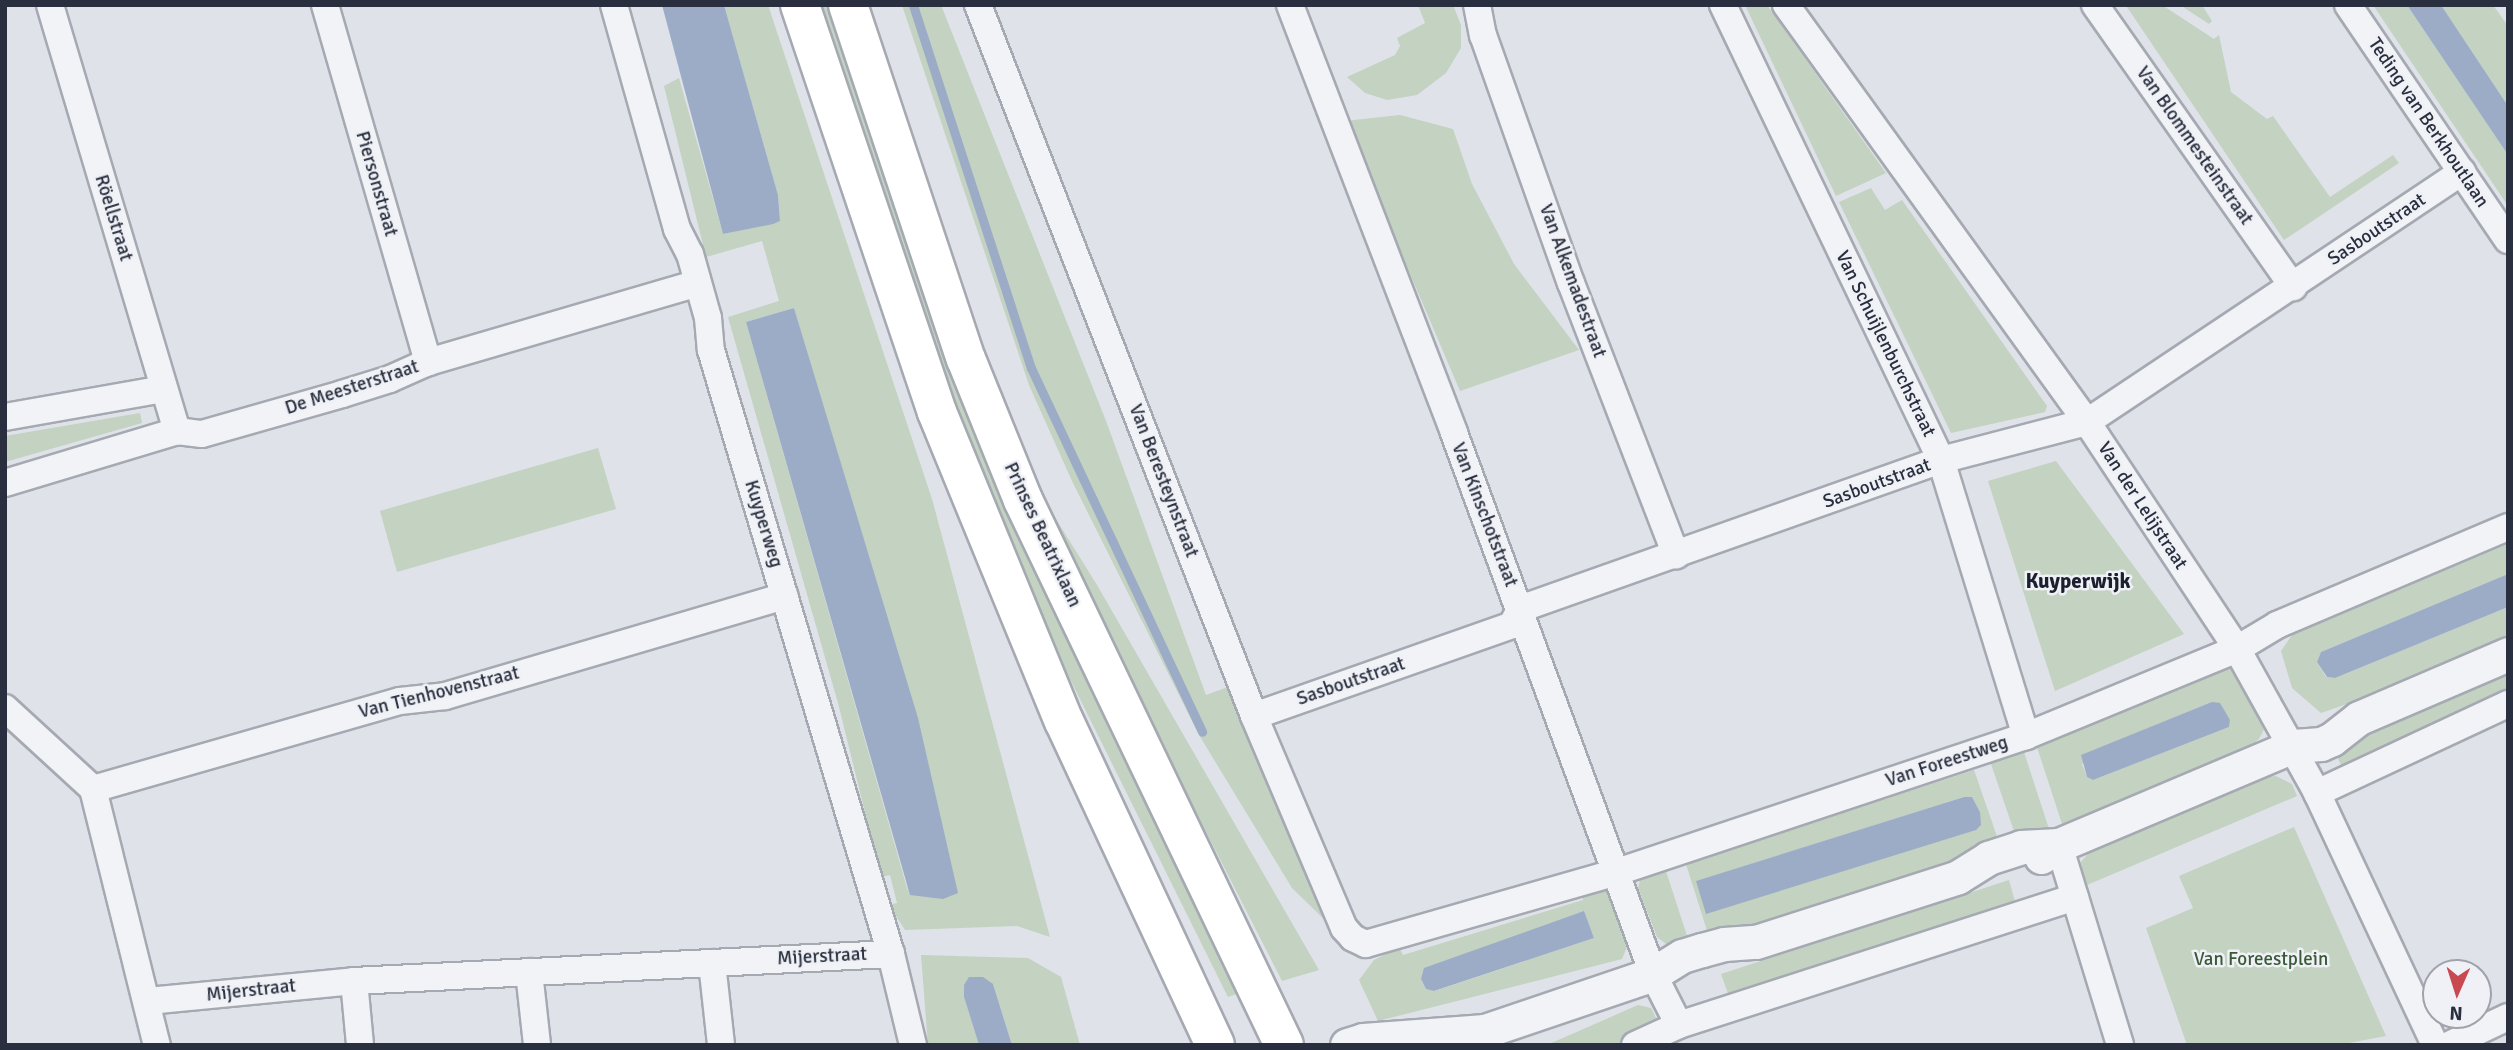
<!DOCTYPE html>
<meta charset="utf-8">
<style>
body{margin:0}
#map{position:relative;width:2513px;height:1050px;overflow:hidden;background:#dfe2e8;font-family:Signika,sans-serif}
div>[style]{position:absolute}
.green>*{inset:0;background:#c3d2c1}
.water>*{inset:0;background:#9cacc7}
.stream>*{height:9px;margin:-4.5px;padding:0 4.5px;transform-origin:4.5px;border-radius:4.5px;background:#9cacc7}
.roads{filter:drop-shadow(2px 0 #a5a9b2) drop-shadow(-2px 0 #a5a9b2) drop-shadow(0 2px #a5a9b2) drop-shadow(0 -2px #a5a9b2)}
.minor>*{height:26px;margin:-13px;padding:0 13px;transform-origin:13px;border-radius:13px;background:#f2f3f6}
.tertiary>*{height:33px;margin:-16.5px;padding:0 16.5px;transform-origin:16.5px;border-radius:16.5px;background:#f2f3f6}
.primary>*{height:38px;margin:-19px;padding:0 19px;transform-origin:19px;border-radius:19px;background:#fff}
span{translate:-50% -50%;white-space:nowrap;text-align:center;line-height:1.15;-webkit-text-stroke:5px #eff1f6;paint-order:stroke}
.street-label{font-size:19px;color:#292f3e}
.park-label{font-size:19px;color:#3a5a37}
.neighbourhood-label{font-size:21px;color:#1b202f;font-weight:700}
.frame{position:absolute;inset:0;border:7px solid #292f3e;pointer-events:none}
.north{position:absolute;left:2422px;top:959px;width:70px;height:70px;box-sizing:border-box;background:#eff1f6;border:2px solid #a0a3ac;border-radius:50%;rotate:183deg;font-size:19px;font-weight:700;line-height:28px;text-align:center;color:#292f3e}
.north::after{content:'';display:block;margin:auto;width:24px;height:32px;background:#c84950;clip-path:polygon(50% 0,100% 100%,50% 72%,0 100%)}
</style>
<div id="map">
<div class="green">
<i style="clip-path:polygon(evenodd,724px 5px,768px 5px,932px 499px,1050px 937px,1017px 926px,905px 930px,889px 905px,897px 903px,890px 875px,881px 877px,838px 703px,728px 317px,779px 301px,762px 241px,706px 257px,664px 86px,679px 78px,723px 234px,780px 221px,778px 195px,724px 5px,794px 308px,812px 369px,909px 895px,746px 322px,794px 308px)"></i>
<i style="clip-path:polygon(822px 5px,834px 5px,1247px 990px,1228px 997px,992px 522px)"></i>
<i style="clip-path:polygon(902px 5px,941px 5px,1106px 421px,1206px 695px,1228px 687px,1328px 923px,1292px 888px,1199px 735px,1072px 481px,1029px 385px)"></i>
<i style="clip-path:polygon(1418px 5px,1453px 5px,1461px 25px,1461px 48px,1446px 73px,1417px 95px,1387px 100px,1365px 93px,1347px 77px,1395px 55px,1400px 46px,1397px 38px,1425px 23px)"></i>
<i style="clip-path:polygon(1745px 5px,1767px 5px,1886px 173px,1836px 196px)"></i>
<i style="clip-path:polygon(2129px 5px,2162px 5px,2214px 39px,2219px 35px,2231px 92px,2267px 119px,2273px 116px,2330px 197px,2393px 155px,2399px 163px,2284px 240px,2127px 7px)"></i>
<i style="clip-path:polygon(2180px 5px,2202px 5px,2212px 21px,2209px 24px)"></i>
<i style="clip-path:polygon(2373px 5px,2407px 5px,2508px 155px,2508px 206px)"></i>
<i style="clip-path:polygon(2441px 5px,2493px 5px,2508px 26px,2508px 106px)"></i>
<i style="clip-path:polygon(1400px 115px,1453px 129px,1472px 184px,1514px 264px,1579px 350px,1460px 391px,1345px 121px)"></i>
<i style="clip-path:polygon(1871px 188px,1885px 210px,1902px 200px,2047px 406px,2045px 412px,1951px 433px,1839px 202px)"></i>
<i style="clip-path:polygon(140px 413px,142px 423px,5px 462px,5px 436px)"></i>
<i style="clip-path:polygon(598px 448px,616px 509px,397px 572px,380px 511px)"></i>
<i style="clip-path:polygon(2056px 461px,2184px 634px,2055px 691px,1988px 481px)"></i>
<i style="clip-path:polygon(1049px 508px,1097px 585px,1319px 970px,1282px 981px,1172px 765px)"></i>
<i style="clip-path:polygon(2508px 544px,2508px 574px,2321px 652px,2317px 662px,2326px 677px,2335px 678px,2508px 607px,2508px 637px,2370px 696px,2321px 713px,2292px 688px,2281px 651px,2292px 635px)"></i>
<i style="clip-path:polygon(evenodd,2227px 667px,2234px 669px,2262px 718px,2264px 729px,2259px 739px,2247px 749px,2062px 824px,2036px 744px,2227px 667px,2230px 720px,2229px 727px,2093px 780px,2087px 777px,2082px 764px,2230px 720px)"></i>
<i style="clip-path:polygon(2508px 672px,2508px 695px,2344px 772px,2333px 747px)"></i>
<i style="clip-path:polygon(2023px 749px,2049px 829px,2017px 840px,1990px 761px)"></i>
<i style="clip-path:polygon(evenodd,1974px 770px,2000px 845px,1961px 861px,1739px 933px,1709px 937px,1686px 864px,1974px 770px,1964px 797px,1972px 797px,1980px 812px,1697px 881px,1964px 797px)"></i>
<i style="clip-path:polygon(2276px 776px,2292px 784px,2297px 796px,2087px 885px,2084px 883px,2081px 862px,2092px 849px,2259px 778px)"></i>
<i style="clip-path:polygon(2294px 827px,2386px 1036px,2338px 1045px,2187px 1045px,2146px 928px,2193px 908px,2179px 876px)"></i>
<i style="clip-path:polygon(1664px 865px,1689px 942px,1670px 947px,1657px 937px,1638px 888px,1642px 873px)"></i>
<i style="clip-path:polygon(2009px 880px,2017px 909px,2005px 906px,1735px 991px,1729px 996px,1721px 974px)"></i>
<i style="clip-path:polygon(evenodd,1602px 887px,1617px 898px,1630px 939px,1622px 959px,1378px 1021px,1359px 980px,1374px 960px,1399px 947px,1403px 955px,1583px 900px,1582px 892px,1602px 887px,1584px 912px,1594px 938px,1435px 991px,1426px 989px,1421px 979px,1584px 912px)"></i>
<i style="clip-path:polygon(921px 955px,1028px 958px,1061px 977px,1080px 1045px,1012px 1045px,993px 984px,964px 997px,979px 1045px,928px 1045px)"></i>
<i style="clip-path:polygon(1638px 1005px,1651px 1008px,1659px 1024px,1617px 1045px,1547px 1045px)"></i>
</div>
<div class="water">
<i style="clip-path:polygon(662px 5px,724px 5px,778px 195px,780px 221px,773px 224px,723px 234px)"></i>
<i style="clip-path:polygon(2407px 5px,2441px 5px,2508px 106px,2508px 155px)"></i>
<i style="clip-path:polygon(794px 308px,918px 718px,958px 893px,943px 899px,910px 895px,746px 322px)"></i>
<i style="clip-path:polygon(2508px 574px,2508px 607px,2335px 678px,2327px 677px,2317px 662px,2321px 652px)"></i>
<i style="clip-path:polygon(2212px 702px,2220px 703px,2230px 720px,2229px 727px,2093px 780px,2087px 777px,2081px 755px)"></i>
<i style="clip-path:polygon(1964px 797px,1972px 797px,1980px 812px,1981px 825px,1976px 830px,1706px 914px,1696px 881px)"></i>
<i style="clip-path:polygon(1584px 911px,1594px 938px,1434px 991px,1426px 989px,1421px 979px,1424px 968px)"></i>
<i style="clip-path:polygon(969px 977px,983px 977px,993px 984px,1012px 1045px,979px 1045px,964px 997px,964px 985px)"></i>
</div>
<div class="stream">
<i style="left:913px;top:5px;width:382px;rotate:72deg"></i>
<i style="left:1031px;top:368px;width:402px;rotate:64.8deg"></i>
</div>
<div class="roads">
<div class="minor">
<i style="left:50px;top:5px;width:445px;rotate:73.4deg"></i>
<i style="left:325px;top:5px;width:372px;rotate:73.9deg"></i>
<i style="left:614px;top:5px;width:233px;rotate:74.3deg"></i>
<i style="left:677px;top:229px;width:28px;rotate:63deg"></i>
<i style="left:690px;top:254px;width:66px;rotate:74.3deg"></i>
<i style="left:708px;top:318px;width:32px;rotate:85deg"></i>
<i style="left:711px;top:350px;width:630px;rotate:73.41deg"></i>
<i style="left:891px;top:954px;width:94px;rotate:76.4deg"></i>
<i style="left:978px;top:5px;width:763px;rotate:68.78deg"></i>
<i style="left:1254px;top:716px;width:230px;rotate:67deg"></i>
<i style="left:1344px;top:928px;width:13px;rotate:48deg"></i>
<i style="left:1353px;top:938px;width:14px;rotate:25deg"></i>
<i style="left:1366px;top:944px;width:261px;rotate:-16deg"></i>
<i style="left:1617px;top:872px;width:431px;rotate:-18.4deg"></i>
<i style="left:2026px;top:736px;width:228px;rotate:-22.4deg"></i>
<i style="left:2237px;top:649px;width:47px;rotate:-31deg"></i>
<i style="left:2277px;top:625px;width:251px;rotate:-23deg"></i>
<i style="left:1290px;top:5px;width:458px;rotate:69deg"></i>
<i style="left:1454px;top:433px;width:576px;rotate:69.8deg"></i>
<i style="left:1653px;top:974px;width:57px;rotate:63deg"></i>
<i style="left:1477px;top:5px;width:31px;rotate:79deg"></i>
<i style="left:1483px;top:35px;width:263px;rotate:70.5deg"></i>
<i style="left:1571px;top:283px;width:292px;rotate:68.9deg"></i>
<i style="left:1723px;top:5px;width:505px;rotate:64.4deg"></i>
<i style="left:1941px;top:460px;width:289px;rotate:72.9deg"></i>
<i style="left:1786px;top:5px;width:514px;rotate:54.18deg"></i>
<i style="left:2087px;top:422px;width:272px;rotate:56.5deg"></i>
<i style="left:2237px;top:649px;width:165px;rotate:60.9deg"></i>
<i style="left:2317px;top:793px;width:278px;rotate:64.9deg"></i>
<i style="left:2095px;top:5px;width:345px;rotate:54.9deg"></i>
<i style="left:2348px;top:5px;width:284px;rotate:55.8deg"></i>
<i style="left:5px;top:417px;width:161px;rotate:-10deg"></i>
<i style="left:5px;top:483px;width:180px;rotate:-16.8deg"></i>
<i style="left:177px;top:431px;width:25px;rotate:7deg"></i>
<i style="left:202px;top:434px;width:146px;rotate:-15.9deg"></i>
<i style="left:342px;top:394px;width:50px;rotate:-17.4deg"></i>
<i style="left:390px;top:379px;width:42px;rotate:-24.1deg"></i>
<i style="left:428px;top:362px;width:281px;rotate:-16.3deg"></i>
<i style="left:5px;top:708px;width:120px;rotate:42.6deg"></i>
<i style="left:93px;top:789px;width:264px;rotate:76deg"></i>
<i style="left:1254px;top:716px;width:274px;rotate:-19.4deg"></i>
<i style="left:1512px;top:625px;width:18px;rotate:-63deg"></i>
<i style="left:1520px;top:609px;width:447px;rotate:-19.5deg"></i>
<i style="left:1941px;top:460px;width:151px;rotate:-14.6deg"></i>
<i style="left:2087px;top:422px;width:451px;rotate:-33.7deg"></i>
<i style="left:93px;top:789px;width:319px;rotate:-16deg"></i>
<i style="left:400px;top:701px;width:45px;rotate:-6.3deg"></i>
<i style="left:445px;top:696px;width:354px;rotate:-16.4deg"></i>
<i style="left:2317px;top:793px;width:211px;rotate:-25deg"></i>
<i style="left:2059px;top:845px;width:209px;rotate:73deg"></i>
<i style="left:712px;top:963px;width:82px;rotate:83.7deg"></i>
<i style="left:529px;top:972px;width:73px;rotate:83.7deg"></i>
<i style="left:354px;top:981px;width:64px;rotate:84.6deg"></i>
<i style="left:148px;top:1001px;width:207px;rotate:-5.5deg"></i>
<i style="left:354px;top:981px;width:538px;rotate:-2.88deg"></i>
<i style="left:1635px;top:1045px;width:48px;rotate:-24.4deg"></i>
<i style="left:1679px;top:1025px;width:416px;rotate:-17.9deg"></i>
<i style="left:2449px;top:1045px;width:65px;rotate:-25.4deg"></i>
</div>
<div class="tertiary">
<i style="left:2041px;top:857px;width:22px;rotate:-34deg"></i>
<i style="left:2059px;top:845px;width:254px;rotate:-22.9deg"></i>
<i style="left:2293px;top:746px;width:28px;rotate:-4deg"></i>
<i style="left:2321px;top:744px;width:12px;rotate:-24deg"></i>
<i style="left:2332px;top:739px;width:34px;rotate:-38deg"></i>
<i style="left:2359px;top:718px;width:162px;rotate:-23.2deg"></i>
<i style="left:1347px;top:1045px;width:17px;rotate:-17deg"></i>
<i style="left:1363px;top:1040px;width:122px;rotate:-4.2deg"></i>
<i style="left:1485px;top:1031px;width:177px;rotate:-18.7deg"></i>
<i style="left:1653px;top:974px;width:34px;rotate:-32deg"></i>
<i style="left:1682px;top:956px;width:21px;rotate:-17deg"></i>
<i style="left:1702px;top:950px;width:23px;rotate:-15deg"></i>
<i style="left:1724px;top:944px;width:32px;rotate:-4deg"></i>
<i style="left:1756px;top:942px;width:212px;rotate:-17.8deg"></i>
<i style="left:1958px;top:877px;width:36px;rotate:-32deg"></i>
<i style="left:1988px;top:858px;width:35px;rotate:-18deg"></i>
<i style="left:2021px;top:847px;width:38px;rotate:-3deg"></i>
</div>
<div class="primary">
<i style="left:800px;top:5px;width:429px;rotate:71.4deg"></i>
<i style="left:937px;top:412px;width:334px;rotate:67.7deg"></i>
<i style="left:1064px;top:721px;width:357px;rotate:65deg"></i>
<i style="left:848px;top:5px;width:373px;rotate:71.6deg"></i>
<i style="left:966px;top:359px;width:152px;rotate:68deg"></i>
<i style="left:1023px;top:500px;width:604px;rotate:64.41deg"></i>
</div>
</div>
<div class="street-label">
<span style="left:2428px;top:123px;rotate:56deg">Teding van Berkhoutlaan</span>
<span style="left:2194px;top:146px;rotate:55deg">Van Blommesteinstraat</span>
<span style="left:376px;top:184px;rotate:74deg">Piersonstraat</span>
<span style="left:113px;top:218px;rotate:73deg">Röellstraat</span>
<span style="left:2377px;top:230px;rotate:-34deg">Sasboutstraat</span>
<span style="left:1572px;top:281px;rotate:70deg">Van Alkemadestraat</span>
<span style="left:1885px;top:344px;rotate:64deg">Van Schuijlenburchstraat</span>
<span style="left:352px;top:388px;rotate:-18deg">De Meesterstraat</span>
<span style="left:1163px;top:481px;rotate:69deg">Van Beresteynstraat</span>
<span style="left:1877px;top:484px;rotate:-20deg">Sasboutstraat</span>
<span style="left:2142px;top:506px;rotate:57deg">Van der Lelijstraat</span>
<span style="left:1484px;top:515px;rotate:69deg">Van Kinschotstraat</span>
<span style="left:763px;top:524px;rotate:73deg">Kuyperweg</span>
<span style="left:1042px;top:535px;rotate:65deg">Prinses Beatrixlaan</span>
<span style="left:1351px;top:682px;rotate:-19deg">Sasboutstraat</span>
<span style="left:439px;top:693px;rotate:-14deg">Van Tienhovenstraat</span>
<span style="left:1947px;top:762px;rotate:-18deg">Van Foreestweg</span>
<span style="left:822px;top:957px;rotate:-3deg">Mijerstraat</span>
<span style="left:251px;top:991px;rotate:-6deg">Mijerstraat</span>
</div>
<div class="park-label">
<span style="left:2261px;top:960px">Van Foreestplein</span>
</div>
<div class="neighbourhood-label">
<span style="left:2078px;top:581px">Kuyperwijk</span>
</div>
<div class="frame"></div>
<div class="north">N</div>
</div>
